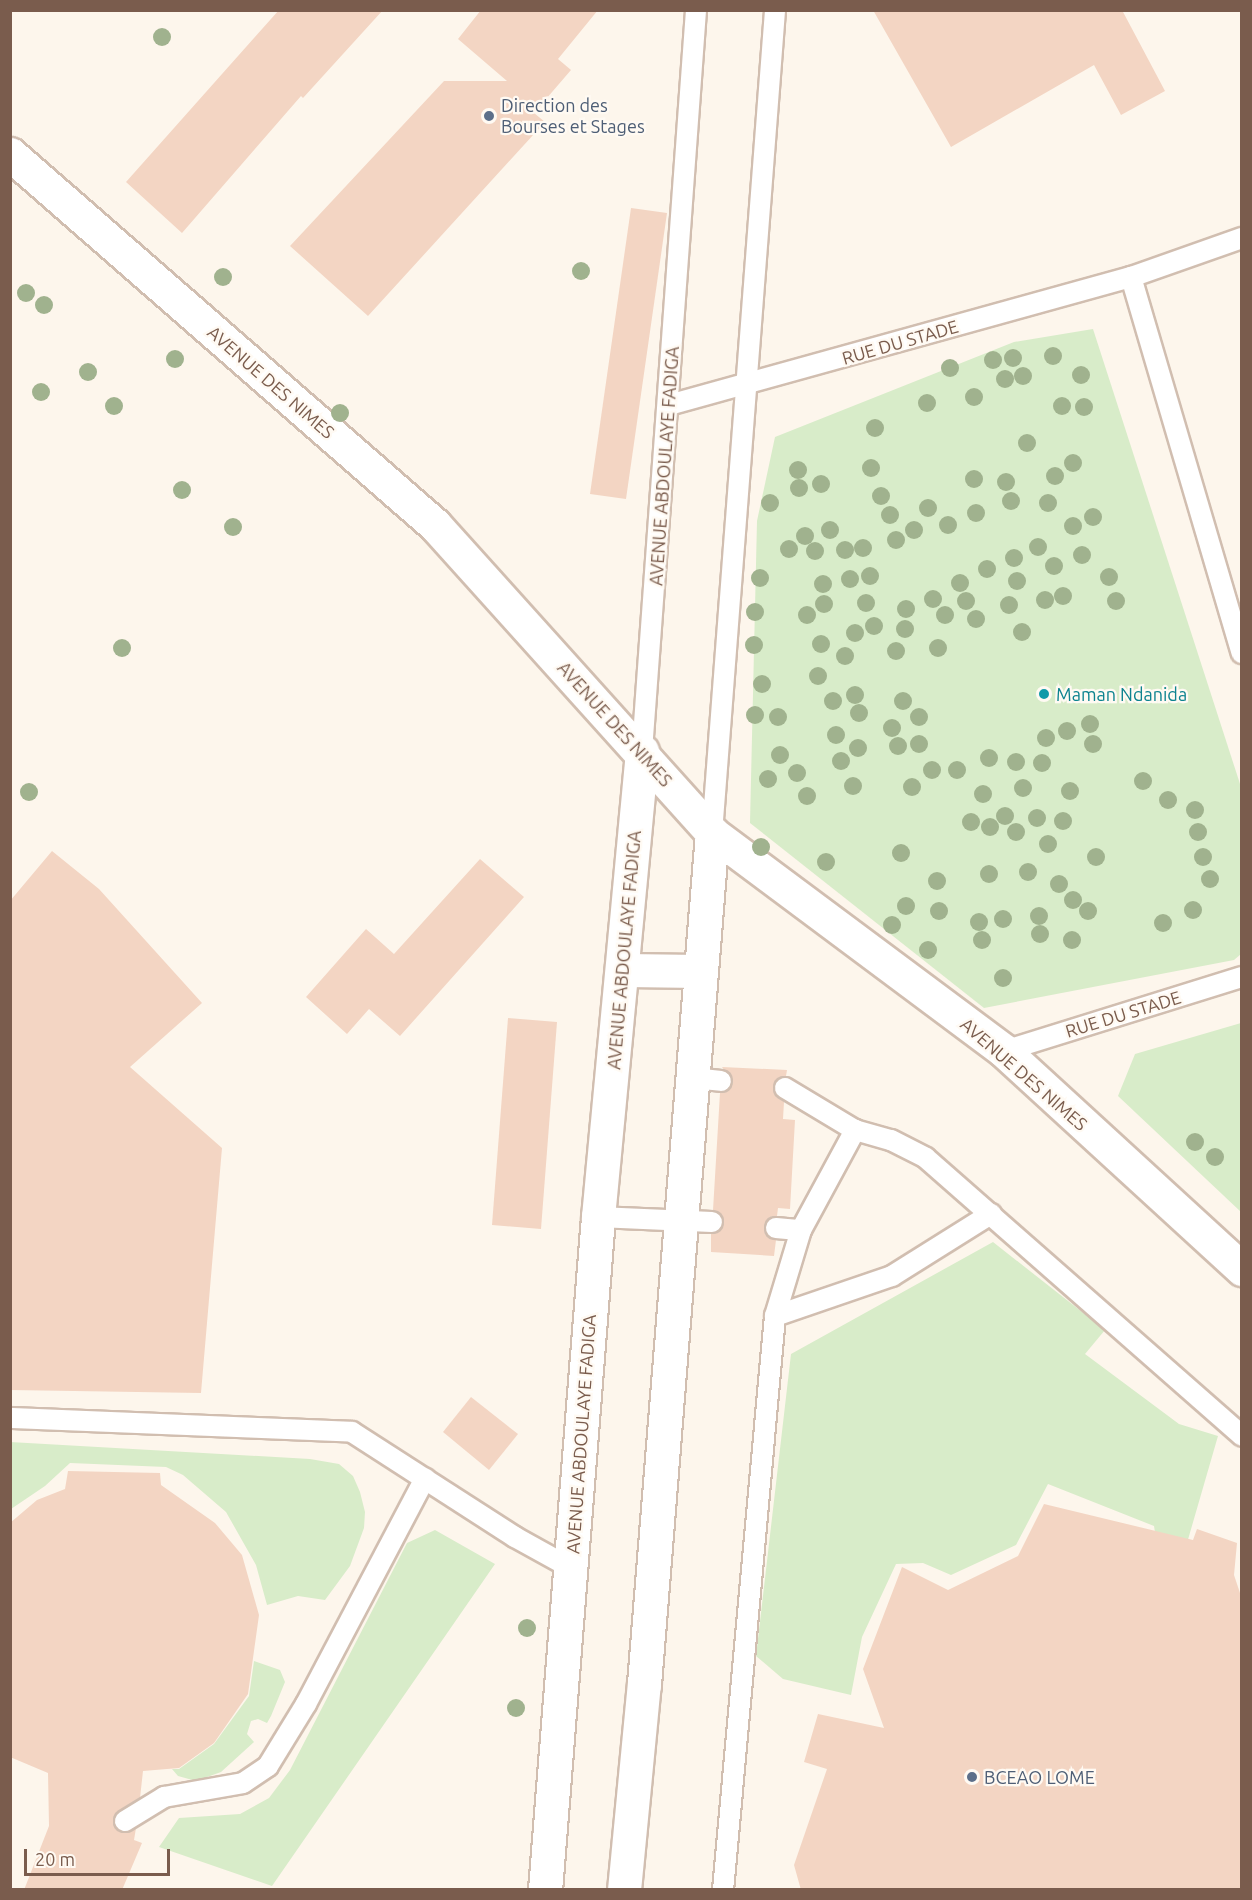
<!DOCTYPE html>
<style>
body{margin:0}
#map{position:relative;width:1252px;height:1900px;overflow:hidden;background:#fdf6ec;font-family:Ubuntu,sans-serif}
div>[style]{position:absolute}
.green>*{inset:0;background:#d8ecc9}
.building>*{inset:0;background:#f3d5c3}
.roads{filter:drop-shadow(2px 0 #d1beb0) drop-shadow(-2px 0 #d1beb0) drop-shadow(0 2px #d1beb0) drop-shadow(0 -2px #d1beb0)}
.lane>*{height:20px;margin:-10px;padding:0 10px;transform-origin:10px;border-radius:10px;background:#fff}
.street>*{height:33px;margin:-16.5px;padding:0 16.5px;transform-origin:16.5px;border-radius:16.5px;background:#fff}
.trees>*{width:18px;height:18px;margin:-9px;border-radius:50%;background:#a0b28e}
.dots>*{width:16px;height:16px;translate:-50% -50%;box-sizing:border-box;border:3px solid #fffaf3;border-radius:50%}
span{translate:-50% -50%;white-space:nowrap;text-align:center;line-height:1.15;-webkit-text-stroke:4.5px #fffaf3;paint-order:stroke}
.service-label{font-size:18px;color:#4e5e75}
.left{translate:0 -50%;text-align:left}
.street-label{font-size:18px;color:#7a5c4d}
.culture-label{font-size:18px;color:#0d838f}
.frame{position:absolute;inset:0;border:12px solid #7a5c4d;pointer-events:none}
.scale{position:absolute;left:24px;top:1849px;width:146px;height:27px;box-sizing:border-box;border:3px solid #7a5c4d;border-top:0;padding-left:8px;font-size:18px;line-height:21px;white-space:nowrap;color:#7a5c4d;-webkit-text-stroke:4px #fffaf3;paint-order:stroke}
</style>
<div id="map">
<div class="green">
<i style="clip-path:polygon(1093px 329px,1241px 787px,1241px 954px,1234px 960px,984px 1008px,750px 823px,757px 521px,775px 437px,1014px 342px)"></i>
<i style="clip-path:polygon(1241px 1023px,1242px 1023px,1241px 1212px,1118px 1096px,1135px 1054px)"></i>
<i style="clip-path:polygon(993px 1242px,1105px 1330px,1085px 1354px,1179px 1424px,1218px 1436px,1187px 1543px,1159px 1558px,1154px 1526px,1048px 1484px,1016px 1545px,951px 1575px,923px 1563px,896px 1564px,862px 1637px,851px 1695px,783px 1679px,756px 1656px,791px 1354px)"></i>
<i style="clip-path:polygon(10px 1442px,310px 1459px,339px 1464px,353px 1476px,360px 1492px,365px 1512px,364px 1528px,350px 1566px,325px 1600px,298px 1596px,267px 1605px,256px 1565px,226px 1512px,183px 1475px,166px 1467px,70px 1463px,45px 1486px,11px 1509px)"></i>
<i style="clip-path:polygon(435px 1530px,495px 1564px,272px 1886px,159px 1847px,179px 1818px,240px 1814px,269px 1798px,290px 1770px,407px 1543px)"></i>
<i style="clip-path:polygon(254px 1661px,280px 1670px,285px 1682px,271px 1716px,267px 1723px,258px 1719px,251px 1721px,247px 1734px,254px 1742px,221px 1772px,196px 1781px,178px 1776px,172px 1769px,179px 1769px,214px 1744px,249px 1696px)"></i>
</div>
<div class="building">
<i style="clip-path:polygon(279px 10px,383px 10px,303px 98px,301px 96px,182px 233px,126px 182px)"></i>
<i style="clip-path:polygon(481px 10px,598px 10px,558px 59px,571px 70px,534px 113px,545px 122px,368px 316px,290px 246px,444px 81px,507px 81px,458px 39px)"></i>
<i style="clip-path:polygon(873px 10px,1122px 10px,1165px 91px,1121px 115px,1094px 65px,951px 147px)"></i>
<i style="clip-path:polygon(631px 208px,667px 213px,626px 499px,590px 494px)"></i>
<i style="clip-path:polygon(52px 851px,99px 889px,202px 1003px,130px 1067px,222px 1148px,201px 1393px,10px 1390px,10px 901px)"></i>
<i style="clip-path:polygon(480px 859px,524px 897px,400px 1036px,369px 1009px,347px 1034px,306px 997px,366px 929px,394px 954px)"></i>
<i style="clip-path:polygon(508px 1018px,557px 1022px,541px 1229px,492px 1225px)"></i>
<i style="clip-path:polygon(722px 1067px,787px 1070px,786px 1076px,779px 1078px,773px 1087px,784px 1102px,783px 1119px,795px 1120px,790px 1209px,778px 1208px,777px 1216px,770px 1217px,764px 1226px,765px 1234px,776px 1240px,774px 1256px,711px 1252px,711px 1234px,718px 1232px,724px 1223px,722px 1216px,713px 1210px,720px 1093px,730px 1089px,733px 1082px)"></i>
<i style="clip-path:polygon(471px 1397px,518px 1434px,489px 1470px,443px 1432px)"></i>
<i style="clip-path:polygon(68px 1471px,160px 1473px,161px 1485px,215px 1523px,242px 1555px,259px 1615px,248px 1694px,214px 1743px,179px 1768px,143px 1771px,140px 1798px,114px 1816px,115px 1828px,125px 1833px,136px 1828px,134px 1840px,142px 1843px,122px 1890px,24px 1890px,49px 1826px,48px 1773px,10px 1757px,10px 1523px,37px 1500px,65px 1489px)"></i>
<i style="clip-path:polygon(1044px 1504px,1193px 1540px,1197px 1529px,1237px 1543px,1234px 1575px,1242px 1599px,1242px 1890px,801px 1890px,794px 1865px,827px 1769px,804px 1762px,818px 1714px,884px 1728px,863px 1669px,902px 1567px,948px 1590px,1018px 1556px)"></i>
</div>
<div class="roads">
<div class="lane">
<i style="left:1131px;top:277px;width:392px;rotate:73.6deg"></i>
<i style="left:669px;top:405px;width:479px;rotate:-15.5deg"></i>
<i style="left:1131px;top:277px;width:118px;rotate:-19.4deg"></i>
<i style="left:642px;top:751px;width:743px;rotate:-85.83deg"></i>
<i style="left:712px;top:833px;width:825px;rotate:-85.62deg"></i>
<i style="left:1004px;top:1051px;width:249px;rotate:-17.3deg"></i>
<i style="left:693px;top:1078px;width:28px;rotate:6deg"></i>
<i style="left:785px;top:1088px;width:82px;rotate:31deg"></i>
<i style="left:598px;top:1217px;width:114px;rotate:2.5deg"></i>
<i style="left:776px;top:1228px;width:25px;rotate:5deg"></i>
<i style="left:775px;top:1316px;width:124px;rotate:-18.9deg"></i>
<i style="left:892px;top:1276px;width:117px;rotate:-32.1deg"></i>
<i style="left:10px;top:1418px;width:342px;rotate:2.3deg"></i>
<i style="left:352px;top:1432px;width:194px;rotate:32.8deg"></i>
<i style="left:515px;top:1537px;width:64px;rotate:29deg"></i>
<i style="left:125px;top:1821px;width:46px;rotate:-31.6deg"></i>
<i style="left:164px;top:1797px;width:80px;rotate:-10deg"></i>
<i style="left:243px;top:1783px;width:30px;rotate:-34deg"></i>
<i style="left:268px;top:1766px;width:73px;rotate:-58.5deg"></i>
<i style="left:306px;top:1704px;width:255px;rotate:-62.2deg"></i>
<i style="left:723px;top:1890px;width:576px;rotate:-84.82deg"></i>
<i style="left:775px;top:1316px;width:90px;rotate:-73.2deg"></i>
<i style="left:801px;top:1230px;width:114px;rotate:-61.6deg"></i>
<i style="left:855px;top:1130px;width:37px;rotate:16deg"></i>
<i style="left:891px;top:1140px;width:39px;rotate:27deg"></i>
<i style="left:926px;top:1158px;width:421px;rotate:41.3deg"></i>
</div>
<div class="street">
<i style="left:10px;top:154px;width:564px;rotate:41.12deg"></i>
<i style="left:435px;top:525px;width:414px;rotate:48deg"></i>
<i style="left:712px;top:833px;width:364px;rotate:36.7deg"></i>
<i style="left:1004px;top:1051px;width:323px;rotate:42.5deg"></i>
<i style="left:624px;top:970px;width:77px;rotate:0.7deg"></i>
<i style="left:545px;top:1890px;width:675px;rotate:-85.5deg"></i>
<i style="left:598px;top:1217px;width:468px;rotate:-84.6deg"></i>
<i style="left:624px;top:1890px;width:207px;rotate:-84.5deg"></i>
<i style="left:644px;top:1684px;width:854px;rotate:-85.43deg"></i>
</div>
</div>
<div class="trees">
<i style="left:162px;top:37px"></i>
<i style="left:581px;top:271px"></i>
<i style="left:223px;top:277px"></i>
<i style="left:26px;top:293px"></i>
<i style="left:44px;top:305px"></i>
<i style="left:1053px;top:356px"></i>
<i style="left:1013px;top:358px"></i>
<i style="left:175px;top:359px"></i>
<i style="left:993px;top:360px"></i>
<i style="left:950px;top:368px"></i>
<i style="left:88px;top:372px"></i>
<i style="left:1081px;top:375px"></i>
<i style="left:1023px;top:376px"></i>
<i style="left:1005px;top:379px"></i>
<i style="left:41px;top:392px"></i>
<i style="left:974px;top:397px"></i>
<i style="left:927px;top:403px"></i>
<i style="left:114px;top:406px"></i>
<i style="left:1062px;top:406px"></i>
<i style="left:1084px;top:407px"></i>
<i style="left:340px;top:413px"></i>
<i style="left:875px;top:428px"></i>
<i style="left:1027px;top:443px"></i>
<i style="left:1073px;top:463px"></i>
<i style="left:871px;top:468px"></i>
<i style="left:798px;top:470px"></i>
<i style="left:1055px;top:476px"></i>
<i style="left:974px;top:479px"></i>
<i style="left:1006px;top:482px"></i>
<i style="left:821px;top:484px"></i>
<i style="left:799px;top:488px"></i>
<i style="left:182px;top:490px"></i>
<i style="left:881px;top:496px"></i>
<i style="left:1011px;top:501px"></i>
<i style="left:770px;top:503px"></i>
<i style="left:1048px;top:503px"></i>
<i style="left:928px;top:508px"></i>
<i style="left:976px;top:513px"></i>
<i style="left:890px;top:515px"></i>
<i style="left:1093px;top:517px"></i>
<i style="left:948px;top:525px"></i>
<i style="left:1073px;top:526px"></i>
<i style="left:233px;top:527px"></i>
<i style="left:830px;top:530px"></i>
<i style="left:914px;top:530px"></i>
<i style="left:805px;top:536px"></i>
<i style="left:896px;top:540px"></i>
<i style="left:1038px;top:547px"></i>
<i style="left:863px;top:548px"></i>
<i style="left:789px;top:549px"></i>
<i style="left:845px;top:550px"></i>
<i style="left:815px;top:551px"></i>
<i style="left:1082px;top:555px"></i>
<i style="left:1014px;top:558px"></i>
<i style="left:1054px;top:566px"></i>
<i style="left:987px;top:569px"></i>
<i style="left:870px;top:576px"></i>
<i style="left:1109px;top:577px"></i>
<i style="left:760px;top:578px"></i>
<i style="left:850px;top:579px"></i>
<i style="left:1017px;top:581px"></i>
<i style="left:960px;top:583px"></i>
<i style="left:823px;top:584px"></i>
<i style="left:1063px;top:596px"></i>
<i style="left:933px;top:599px"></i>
<i style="left:1045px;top:600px"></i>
<i style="left:966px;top:601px"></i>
<i style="left:1116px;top:601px"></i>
<i style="left:866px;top:603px"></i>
<i style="left:824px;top:604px"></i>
<i style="left:1009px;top:605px"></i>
<i style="left:906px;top:609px"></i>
<i style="left:755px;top:612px"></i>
<i style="left:807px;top:615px"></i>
<i style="left:945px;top:615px"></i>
<i style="left:976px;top:619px"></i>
<i style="left:874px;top:626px"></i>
<i style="left:905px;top:629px"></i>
<i style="left:1022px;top:632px"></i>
<i style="left:855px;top:633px"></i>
<i style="left:821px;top:644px"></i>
<i style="left:754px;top:645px"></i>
<i style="left:122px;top:648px"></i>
<i style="left:938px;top:648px"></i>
<i style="left:896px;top:651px"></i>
<i style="left:845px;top:656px"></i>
<i style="left:818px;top:676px"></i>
<i style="left:762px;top:684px"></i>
<i style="left:855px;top:695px"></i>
<i style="left:833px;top:701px"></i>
<i style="left:903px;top:701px"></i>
<i style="left:859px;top:713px"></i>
<i style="left:755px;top:715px"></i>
<i style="left:778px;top:717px"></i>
<i style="left:919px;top:717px"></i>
<i style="left:1090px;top:724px"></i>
<i style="left:892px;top:728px"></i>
<i style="left:1067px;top:731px"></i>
<i style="left:836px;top:735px"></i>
<i style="left:1046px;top:738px"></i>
<i style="left:919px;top:744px"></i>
<i style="left:1093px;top:744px"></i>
<i style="left:898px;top:746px"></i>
<i style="left:858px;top:748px"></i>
<i style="left:780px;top:755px"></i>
<i style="left:989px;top:758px"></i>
<i style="left:841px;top:761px"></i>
<i style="left:1016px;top:762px"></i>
<i style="left:1042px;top:763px"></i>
<i style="left:932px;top:770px"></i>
<i style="left:957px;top:770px"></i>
<i style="left:797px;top:773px"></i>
<i style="left:768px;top:779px"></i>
<i style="left:1143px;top:781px"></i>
<i style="left:853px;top:786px"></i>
<i style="left:912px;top:787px"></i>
<i style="left:1023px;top:788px"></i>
<i style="left:1070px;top:791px"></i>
<i style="left:29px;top:792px"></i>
<i style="left:983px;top:794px"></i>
<i style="left:807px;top:796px"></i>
<i style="left:1168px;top:800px"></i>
<i style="left:1195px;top:810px"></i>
<i style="left:1005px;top:816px"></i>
<i style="left:1037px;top:818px"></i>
<i style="left:1063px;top:821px"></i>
<i style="left:971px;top:822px"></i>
<i style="left:990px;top:827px"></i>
<i style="left:1016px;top:832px"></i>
<i style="left:1198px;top:832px"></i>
<i style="left:1048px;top:844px"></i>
<i style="left:761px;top:847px"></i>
<i style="left:901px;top:853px"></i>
<i style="left:1096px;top:857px"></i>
<i style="left:1203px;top:857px"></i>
<i style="left:826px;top:862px"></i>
<i style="left:1028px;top:872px"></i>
<i style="left:989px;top:874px"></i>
<i style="left:1210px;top:879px"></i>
<i style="left:937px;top:881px"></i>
<i style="left:1059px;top:884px"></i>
<i style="left:1073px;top:900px"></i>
<i style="left:906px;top:906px"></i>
<i style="left:1193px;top:910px"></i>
<i style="left:939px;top:911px"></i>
<i style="left:1088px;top:911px"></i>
<i style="left:1039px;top:916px"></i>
<i style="left:1003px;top:919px"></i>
<i style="left:979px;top:922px"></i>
<i style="left:1163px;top:923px"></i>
<i style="left:892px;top:925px"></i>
<i style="left:1040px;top:934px"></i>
<i style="left:982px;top:940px"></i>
<i style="left:1072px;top:940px"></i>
<i style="left:928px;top:950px"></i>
<i style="left:1003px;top:978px"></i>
<i style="left:1195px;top:1142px"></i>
<i style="left:1215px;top:1157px"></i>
<i style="left:527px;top:1628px"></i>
<i style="left:516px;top:1708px"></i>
</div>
<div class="dots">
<i style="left:489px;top:116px;background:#5c6f8a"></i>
<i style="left:1044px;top:694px;background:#0f9aa8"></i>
<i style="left:972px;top:1777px;background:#5c6f8a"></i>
</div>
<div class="service-label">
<span class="left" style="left:501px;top:116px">Direction des<br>Bourses et Stages</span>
<span class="left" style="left:984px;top:1777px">BCEAO LOME</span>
</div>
<div class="street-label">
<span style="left:900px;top:342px;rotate:-16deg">RUE DU STADE</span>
<span style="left:271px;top:382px;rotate:41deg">AVENUE DES NIMES</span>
<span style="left:664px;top:466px;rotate:-86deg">AVENUE ABDOULAYE FADIGA</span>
<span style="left:615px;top:724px;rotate:48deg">AVENUE DES NIMES</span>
<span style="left:624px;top:950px;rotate:-85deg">AVENUE ABDOULAYE FADIGA</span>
<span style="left:1123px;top:1014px;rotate:-17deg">RUE DU STADE</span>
<span style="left:1024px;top:1074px;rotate:41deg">AVENUE DES NIMES</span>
<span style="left:581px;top:1434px;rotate:-86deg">AVENUE ABDOULAYE FADIGA</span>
</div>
<div class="culture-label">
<span class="left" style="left:1056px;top:694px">Maman Ndanida</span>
</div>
<div class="frame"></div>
<div class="scale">20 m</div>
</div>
